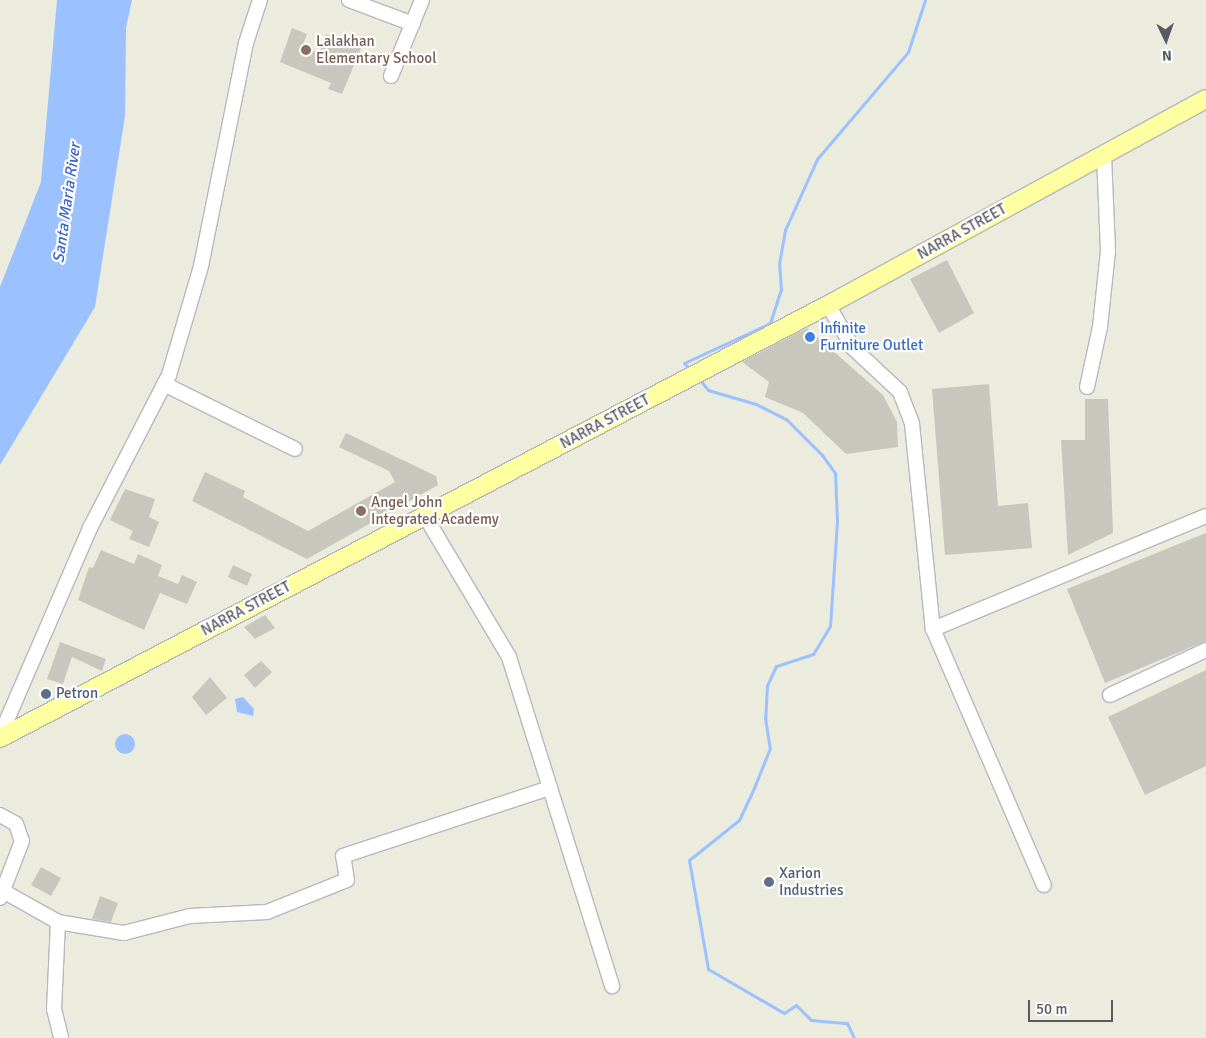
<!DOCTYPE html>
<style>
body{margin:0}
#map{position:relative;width:1206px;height:1038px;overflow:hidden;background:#ebebde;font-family:Signika,sans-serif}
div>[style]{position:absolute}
.water>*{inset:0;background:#9bc2ff}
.round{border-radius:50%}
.stream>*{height:3px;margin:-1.5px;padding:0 1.5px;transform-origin:1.5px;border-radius:1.5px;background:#9bc2ff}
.building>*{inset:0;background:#c8c7be}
.roads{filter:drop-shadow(1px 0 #b7b8be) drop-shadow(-1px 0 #b7b8be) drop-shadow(0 1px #b7b8be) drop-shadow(0 -1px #b7b8be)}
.minor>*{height:14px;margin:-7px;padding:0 7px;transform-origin:7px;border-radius:7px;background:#fff}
.major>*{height:18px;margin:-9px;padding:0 9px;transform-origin:9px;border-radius:9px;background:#feffa0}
.dots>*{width:14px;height:14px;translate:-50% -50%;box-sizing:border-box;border:2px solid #fff;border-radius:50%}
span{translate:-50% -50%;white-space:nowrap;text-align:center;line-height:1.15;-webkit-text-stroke:4.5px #fff;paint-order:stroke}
.education-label{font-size:15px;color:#785e54}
.left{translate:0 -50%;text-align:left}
.street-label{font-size:15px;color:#585a60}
.shop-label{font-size:15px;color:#366cbe}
.service-label{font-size:15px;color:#4e5e75}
.water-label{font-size:16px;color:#3d67c3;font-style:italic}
.north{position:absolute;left:1141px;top:15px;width:50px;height:50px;-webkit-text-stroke:4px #fff;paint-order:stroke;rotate:177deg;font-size:14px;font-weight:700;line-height:20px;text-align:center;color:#585a60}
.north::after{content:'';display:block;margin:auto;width:18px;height:22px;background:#585a60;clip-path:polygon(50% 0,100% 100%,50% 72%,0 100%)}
.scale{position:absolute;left:1028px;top:1000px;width:85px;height:22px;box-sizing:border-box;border:2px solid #585a60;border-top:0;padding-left:6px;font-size:15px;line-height:18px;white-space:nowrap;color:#585a60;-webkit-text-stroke:4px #fff;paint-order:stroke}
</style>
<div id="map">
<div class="water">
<i style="clip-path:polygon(57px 0,132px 0,126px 28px,125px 116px,95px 307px,0 465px,0 287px,41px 182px)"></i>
<i style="clip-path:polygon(243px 697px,254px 709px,253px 716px,237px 712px,235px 699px)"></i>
<i class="round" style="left:115px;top:734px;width:20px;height:20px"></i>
</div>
<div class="stream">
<i style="left:690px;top:369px;width:8px;rotate:-135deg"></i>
<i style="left:684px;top:363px;width:95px;rotate:-24.9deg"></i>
<i style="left:770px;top:323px;width:35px;rotate:-72deg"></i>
<i style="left:781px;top:290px;width:26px;rotate:-94deg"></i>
<i style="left:779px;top:264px;width:35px;rotate:-80deg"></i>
<i style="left:785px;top:230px;width:78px;rotate:-65.7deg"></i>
<i style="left:817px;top:159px;width:140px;rotate:-49.6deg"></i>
<i style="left:908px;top:52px;width:55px;rotate:-71.9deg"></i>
<i style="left:700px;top:380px;width:13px;rotate:51deg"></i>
<i style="left:708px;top:390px;width:50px;rotate:16.3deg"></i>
<i style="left:756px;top:404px;width:34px;rotate:27deg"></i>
<i style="left:786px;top:419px;width:51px;rotate:45deg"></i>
<i style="left:822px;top:455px;width:22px;rotate:54deg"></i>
<i style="left:835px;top:473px;width:48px;rotate:87.6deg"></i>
<i style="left:837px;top:521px;width:105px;rotate:93.8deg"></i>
<i style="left:830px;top:626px;width:33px;rotate:121deg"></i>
<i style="left:813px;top:654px;width:39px;rotate:162deg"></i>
<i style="left:776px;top:666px;width:21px;rotate:115deg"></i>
<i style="left:767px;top:685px;width:33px;rotate:93deg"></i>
<i style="left:765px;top:718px;width:30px;rotate:81deg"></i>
<i style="left:770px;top:748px;width:43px;rotate:111.8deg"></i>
<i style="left:754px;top:788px;width:35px;rotate:115deg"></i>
<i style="left:739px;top:820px;width:64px;rotate:141.3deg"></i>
<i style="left:689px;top:860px;width:111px;rotate:80.1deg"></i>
<i style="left:708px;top:969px;width:88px;rotate:30.1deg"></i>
<i style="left:784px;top:1013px;width:14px;rotate:-34deg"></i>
<i style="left:796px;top:1005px;width:21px;rotate:45deg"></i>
<i style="left:811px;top:1020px;width:36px;rotate:5deg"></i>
<i style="left:847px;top:1023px;width:17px;rotate:65deg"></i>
</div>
<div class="building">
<i style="clip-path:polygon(292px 28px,307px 34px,302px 47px,319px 53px,326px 34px,361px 48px,342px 94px,328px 89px,331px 83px,280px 62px)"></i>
<i style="clip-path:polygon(947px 260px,974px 313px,939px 333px,910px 279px)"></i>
<i style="clip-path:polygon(807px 328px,883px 395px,897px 422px,898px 447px,846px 454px,803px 413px,765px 397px,769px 382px,742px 362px)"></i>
<i style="clip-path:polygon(989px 384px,998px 506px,1028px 503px,1032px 548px,945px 555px,932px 389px)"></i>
<i style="clip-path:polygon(1085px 399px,1108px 399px,1113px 533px,1068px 555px,1061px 440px,1085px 440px)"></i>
<i style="clip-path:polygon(346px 433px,436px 476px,438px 485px,307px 559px,192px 501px,205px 472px,245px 491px,243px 497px,308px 531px,395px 482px,389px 471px,339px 447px)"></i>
<i style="clip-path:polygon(125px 489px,155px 499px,149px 517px,159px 522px,149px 547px,129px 539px,133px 531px,110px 520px)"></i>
<i style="clip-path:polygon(1206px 533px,1206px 641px,1105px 683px,1067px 589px)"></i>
<i style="clip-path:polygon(101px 550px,134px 564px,138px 554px,162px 565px,158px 576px,178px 584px,182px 575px,197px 582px,187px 604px,160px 593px,144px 630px,78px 600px,89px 567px,93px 568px)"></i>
<i style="clip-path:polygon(233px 565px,252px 574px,247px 586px,228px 577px)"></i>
<i style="clip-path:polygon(265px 615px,275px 628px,255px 639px,244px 627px)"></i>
<i style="clip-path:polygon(60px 642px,106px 659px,102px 671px,72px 657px,63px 684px,47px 679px)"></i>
<i style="clip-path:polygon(261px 661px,272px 672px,255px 688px,244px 675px)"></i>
<i style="clip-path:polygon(1206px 670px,1206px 766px,1145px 795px,1108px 717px)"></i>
<i style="clip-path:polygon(210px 677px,227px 698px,206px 715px,192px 697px)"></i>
<i style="clip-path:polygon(41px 867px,61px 878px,51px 896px,31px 885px)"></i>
<i style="clip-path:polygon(100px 896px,118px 903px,111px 922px,92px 919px)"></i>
</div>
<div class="roads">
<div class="minor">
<i style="left:349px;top:0;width:68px;rotate:20.6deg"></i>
<i style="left:391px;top:76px;width:82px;rotate:-67.8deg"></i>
<i style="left:828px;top:305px;width:50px;rotate:59.8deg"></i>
<i style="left:853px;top:348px;width:64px;rotate:43.1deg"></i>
<i style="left:900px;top:392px;width:34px;rotate:69deg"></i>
<i style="left:912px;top:424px;width:206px;rotate:84.2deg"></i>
<i style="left:933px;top:629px;width:279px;rotate:66.6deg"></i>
<i style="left:164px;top:384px;width:146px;rotate:26.4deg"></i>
<i style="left:1087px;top:387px;width:61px;rotate:-77.8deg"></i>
<i style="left:1100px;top:327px;width:76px;rotate:-84deg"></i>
<i style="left:1108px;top:251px;width:96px;rotate:-92.4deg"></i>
<i style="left:425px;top:516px;width:164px;rotate:59.2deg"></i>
<i style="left:509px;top:657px;width:345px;rotate:72.6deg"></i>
<i style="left:933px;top:629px;width:295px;rotate:-22.5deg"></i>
<i style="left:1110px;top:695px;width:106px;rotate:-25.1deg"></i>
<i style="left:0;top:736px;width:227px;rotate:-66.6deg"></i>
<i style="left:90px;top:528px;width:172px;rotate:-62.7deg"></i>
<i style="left:169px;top:375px;width:114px;rotate:-73.6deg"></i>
<i style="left:201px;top:266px;width:227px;rotate:-78.6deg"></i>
<i style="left:246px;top:43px;width:45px;rotate:-72deg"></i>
<i style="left:0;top:815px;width:18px;rotate:29deg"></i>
<i style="left:16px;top:824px;width:18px;rotate:71deg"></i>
<i style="left:22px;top:841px;width:61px;rotate:111.1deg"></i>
<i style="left:3px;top:891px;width:63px;rotate:29.4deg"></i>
<i style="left:58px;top:922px;width:67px;rotate:9.5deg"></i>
<i style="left:124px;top:933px;width:68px;rotate:-14.4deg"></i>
<i style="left:190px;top:916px;width:77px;rotate:-3deg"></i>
<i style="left:267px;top:912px;width:86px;rotate:-21.8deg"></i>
<i style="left:347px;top:880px;width:24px;rotate:-99deg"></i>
<i style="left:343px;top:856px;width:218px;rotate:-18.2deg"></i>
<i style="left:58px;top:922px;width:87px;rotate:92.6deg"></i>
<i style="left:54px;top:1009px;width:30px;rotate:76deg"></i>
</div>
<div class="major">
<i style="left:0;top:738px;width:934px;rotate:-27.61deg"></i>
<i style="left:828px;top:305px;width:430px;rotate:-28.6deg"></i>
</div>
</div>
<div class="dots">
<i style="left:306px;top:50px;background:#8d6e63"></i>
<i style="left:810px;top:337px;background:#3f7fe0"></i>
<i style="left:361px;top:511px;background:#8d6e63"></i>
<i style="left:46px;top:694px;background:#5c6f8a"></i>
<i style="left:769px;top:882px;background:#5c6f8a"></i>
</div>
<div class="education-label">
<span class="left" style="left:316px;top:50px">Lalakhan<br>Elementary School</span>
<span class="left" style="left:371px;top:511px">Angel John<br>Integrated Academy</span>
</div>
<div class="street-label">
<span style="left:962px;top:232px;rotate:-29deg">NARRA STREET</span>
<span style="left:605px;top:422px;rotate:-28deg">NARRA STREET</span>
<span style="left:246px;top:609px;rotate:-28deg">NARRA STREET</span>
</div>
<div class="shop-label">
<span class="left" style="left:820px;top:337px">Infinite<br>Furniture Outlet</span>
</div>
<div class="service-label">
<span class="left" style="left:56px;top:694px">Petron</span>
<span class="left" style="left:779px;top:882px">Xarion<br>Industries</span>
</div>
<div class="water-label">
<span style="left:67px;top:203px;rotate:-82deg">Santa Maria River</span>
</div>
<div class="north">N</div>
<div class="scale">50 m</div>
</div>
